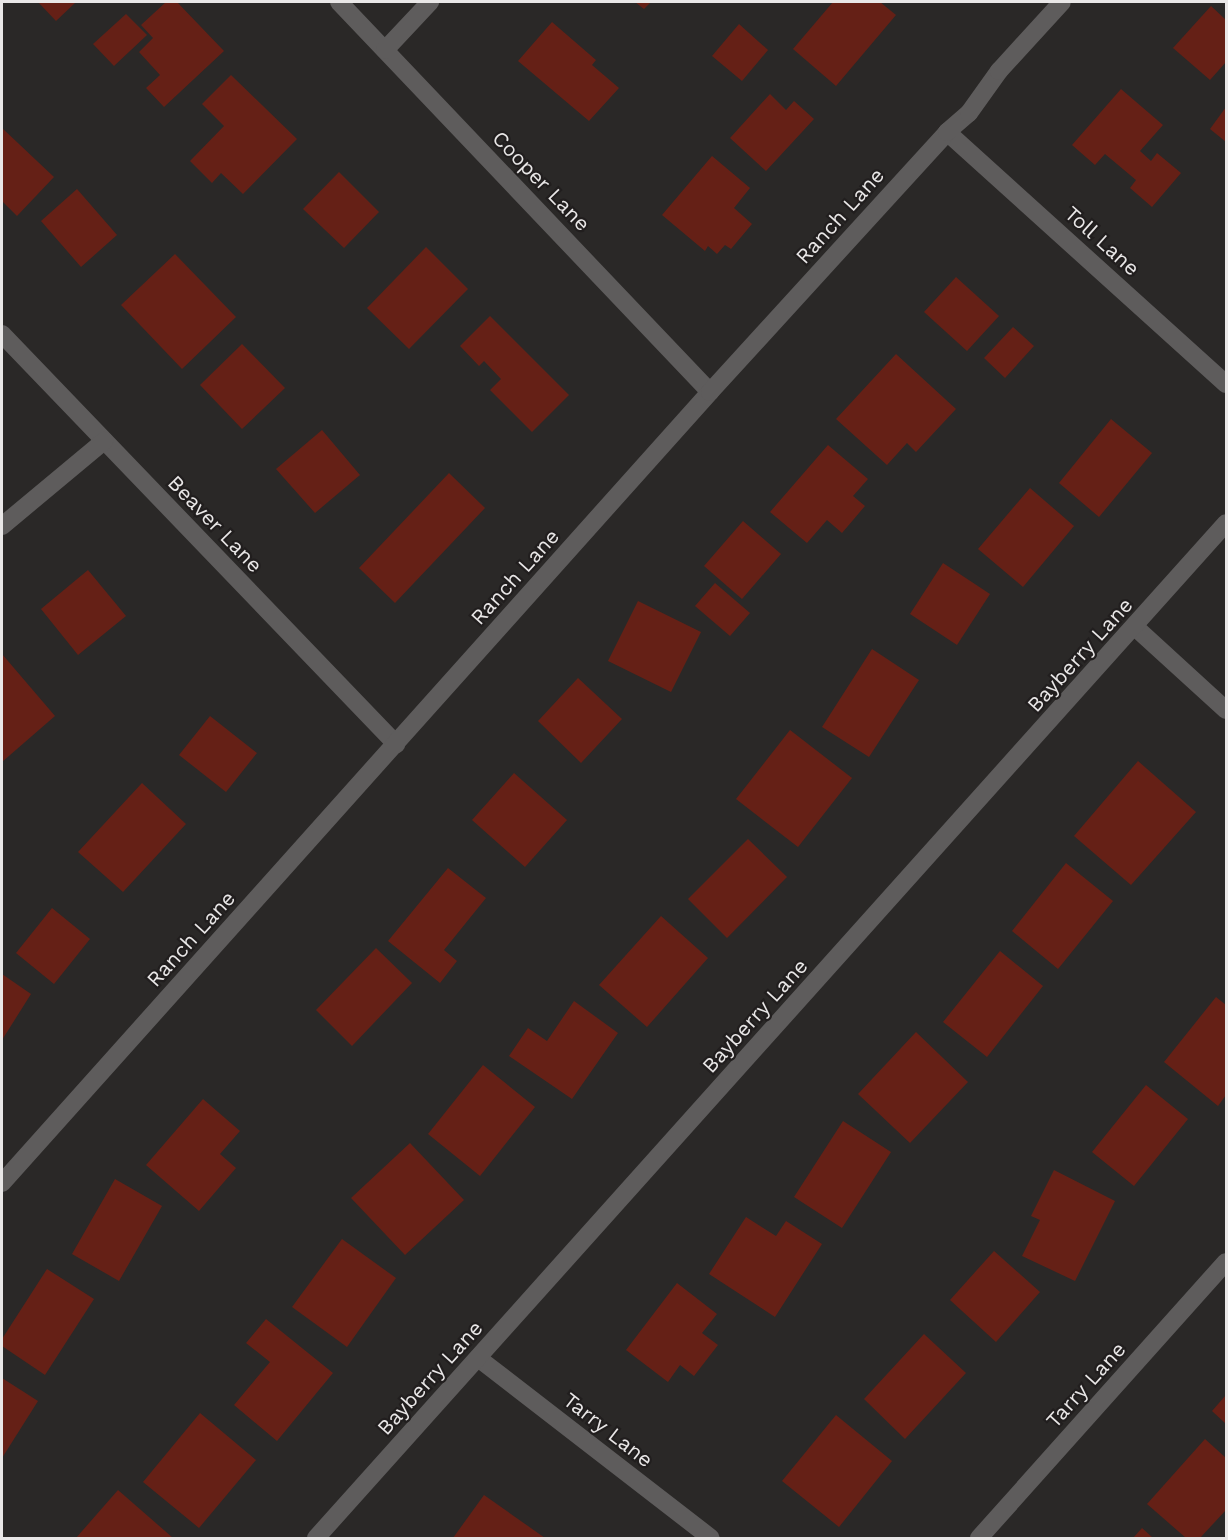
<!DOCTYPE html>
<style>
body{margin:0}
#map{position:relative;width:1228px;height:1540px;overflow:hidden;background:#2a2827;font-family:"Work Sans",sans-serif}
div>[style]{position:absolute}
.building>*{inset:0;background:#652016}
.street>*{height:18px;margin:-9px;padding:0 9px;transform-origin:9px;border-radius:9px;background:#5e5c5c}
span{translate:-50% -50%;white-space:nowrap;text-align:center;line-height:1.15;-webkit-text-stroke:4.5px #211e1e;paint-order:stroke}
.street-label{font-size:21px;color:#e9e7e7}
.frame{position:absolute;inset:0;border:3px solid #e9e7e7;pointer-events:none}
</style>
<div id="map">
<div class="building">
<i style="clip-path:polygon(38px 2px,74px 2px,75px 3px,56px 21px)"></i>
<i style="clip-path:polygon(166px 2px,177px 2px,224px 51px,164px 107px,146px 88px,160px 75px,139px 52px,153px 38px,141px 25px)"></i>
<i style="clip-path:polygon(635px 2px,651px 2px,644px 9px)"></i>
<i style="clip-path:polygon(833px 2px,880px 2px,896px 15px,836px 86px,793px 49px)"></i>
<i style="clip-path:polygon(1211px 6px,1226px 20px,1226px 62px,1210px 80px,1173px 48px)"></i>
<i style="clip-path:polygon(126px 14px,147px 35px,114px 66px,93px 44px)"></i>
<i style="clip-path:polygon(552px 22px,596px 60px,592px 65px,619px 88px,589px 121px,518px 61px)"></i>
<i style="clip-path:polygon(739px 24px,768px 50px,742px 81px,712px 56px)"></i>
<i style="clip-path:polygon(231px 75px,297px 139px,243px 194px,221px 173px,212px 183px,190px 161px,224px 126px,202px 104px)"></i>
<i style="clip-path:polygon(1121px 89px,1163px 125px,1140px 151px,1151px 161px,1157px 153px,1181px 173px,1152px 207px,1130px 188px,1136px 180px,1105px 154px,1095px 165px,1072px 145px)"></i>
<i style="clip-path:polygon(770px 94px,786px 110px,794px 101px,814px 119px,766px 171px,730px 138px)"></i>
<i style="clip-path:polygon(1226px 107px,1226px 142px,1210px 129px)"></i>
<i style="clip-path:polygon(2px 128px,54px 177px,17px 216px,2px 201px)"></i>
<i style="clip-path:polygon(712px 156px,750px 188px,734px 208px,752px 224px,731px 249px,725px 245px,717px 254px,708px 246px,705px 251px,662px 215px)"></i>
<i style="clip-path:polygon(339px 172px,379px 212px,344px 248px,303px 209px)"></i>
<i style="clip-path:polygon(77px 189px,117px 235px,81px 267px,41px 221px)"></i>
<i style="clip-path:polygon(426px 247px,468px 289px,409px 349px,367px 308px)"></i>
<i style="clip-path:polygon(175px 254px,236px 317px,182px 369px,121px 305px)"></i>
<i style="clip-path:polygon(956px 277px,999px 316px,967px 351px,924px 312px)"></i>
<i style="clip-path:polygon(490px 316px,569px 395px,532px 432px,490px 390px,501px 379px,484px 361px,479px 366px,460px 346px)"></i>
<i style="clip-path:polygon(1013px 327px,1034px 346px,1005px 378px,984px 358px)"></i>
<i style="clip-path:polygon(242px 344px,285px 388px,242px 429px,200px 385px)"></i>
<i style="clip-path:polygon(896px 354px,956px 409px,916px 452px,907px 443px,887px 465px,836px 419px)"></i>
<i style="clip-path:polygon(1111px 419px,1152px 453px,1099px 517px,1059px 483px)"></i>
<i style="clip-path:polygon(322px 430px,360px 475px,315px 513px,276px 469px)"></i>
<i style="clip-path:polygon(828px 445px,868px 479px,853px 496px,865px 506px,842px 533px,827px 520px,807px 543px,770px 512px)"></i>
<i style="clip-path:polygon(449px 473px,485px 508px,395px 603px,359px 568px)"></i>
<i style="clip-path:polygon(1030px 488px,1074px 526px,1023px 587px,978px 549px)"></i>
<i style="clip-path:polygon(743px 521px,781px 554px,742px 599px,704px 566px)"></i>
<i style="clip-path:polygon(943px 563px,990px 594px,957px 645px,910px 614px)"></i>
<i style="clip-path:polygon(88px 570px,126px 616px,78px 655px,41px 609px)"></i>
<i style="clip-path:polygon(715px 583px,750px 613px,730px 636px,695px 606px)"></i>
<i style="clip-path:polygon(638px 601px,701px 632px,671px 692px,608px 661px)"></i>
<i style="clip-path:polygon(872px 649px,919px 680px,869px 757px,822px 727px)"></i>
<i style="clip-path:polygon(2px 654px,55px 716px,2px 762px)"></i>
<i style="clip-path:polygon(578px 678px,622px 719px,581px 763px,538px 721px)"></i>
<i style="clip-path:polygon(210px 716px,257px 753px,226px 792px,179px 755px)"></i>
<i style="clip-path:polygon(790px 730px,852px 778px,798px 847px,736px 799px)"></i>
<i style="clip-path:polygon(1138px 761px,1196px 812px,1131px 885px,1074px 836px)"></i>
<i style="clip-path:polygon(514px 773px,567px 820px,525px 867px,472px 820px)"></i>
<i style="clip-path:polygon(142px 783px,186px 824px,123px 892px,78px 852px)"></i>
<i style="clip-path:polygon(748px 839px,787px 877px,727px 938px,688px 899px)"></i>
<i style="clip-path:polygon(1066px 863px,1113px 901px,1058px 969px,1012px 931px)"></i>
<i style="clip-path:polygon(448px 868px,486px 898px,444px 950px,457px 961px,440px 983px,388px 941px)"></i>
<i style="clip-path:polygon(52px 908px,90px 939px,54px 984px,16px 953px)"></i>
<i style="clip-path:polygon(661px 916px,708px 958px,647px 1027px,599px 985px)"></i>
<i style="clip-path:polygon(376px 948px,412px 983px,352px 1046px,316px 1010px)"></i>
<i style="clip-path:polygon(1000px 951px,1043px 986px,987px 1057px,943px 1022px)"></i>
<i style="clip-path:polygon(2px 974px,31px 994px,2px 1040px)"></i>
<i style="clip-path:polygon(1216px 997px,1226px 1005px,1226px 1095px,1218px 1106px,1164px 1062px)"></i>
<i style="clip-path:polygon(574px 1001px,618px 1033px,572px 1099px,509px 1056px,528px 1028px,547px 1041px)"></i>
<i style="clip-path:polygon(916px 1032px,968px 1082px,910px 1143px,858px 1094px)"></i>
<i style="clip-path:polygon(483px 1065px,535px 1107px,480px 1176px,428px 1134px)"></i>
<i style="clip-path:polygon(1146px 1085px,1188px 1119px,1134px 1186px,1092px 1152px)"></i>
<i style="clip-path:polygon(203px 1099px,240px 1131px,220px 1154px,236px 1168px,199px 1211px,146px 1165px)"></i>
<i style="clip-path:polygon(843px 1121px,891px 1152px,842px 1228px,794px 1197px)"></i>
<i style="clip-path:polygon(410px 1143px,464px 1200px,405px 1255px,351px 1198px)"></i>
<i style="clip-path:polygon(1054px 1170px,1115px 1201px,1075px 1281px,1022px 1256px,1040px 1220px,1031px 1216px)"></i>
<i style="clip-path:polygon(115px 1179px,162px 1206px,119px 1281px,72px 1254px)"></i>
<i style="clip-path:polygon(746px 1217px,776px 1236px,786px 1221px,822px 1244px,775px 1317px,709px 1274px)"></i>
<i style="clip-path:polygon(342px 1239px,396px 1278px,347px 1347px,292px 1307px)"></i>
<i style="clip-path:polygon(994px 1251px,1040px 1292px,996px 1342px,950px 1300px)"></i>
<i style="clip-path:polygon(47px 1269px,94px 1299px,45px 1375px,2px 1346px,2px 1339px)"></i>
<i style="clip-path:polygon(677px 1283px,717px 1314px,702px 1333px,718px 1345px,694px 1376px,680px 1365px,668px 1382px,626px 1350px)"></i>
<i style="clip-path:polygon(266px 1319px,333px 1373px,277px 1441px,234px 1405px,270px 1362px,246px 1343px)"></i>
<i style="clip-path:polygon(924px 1334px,966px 1373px,905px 1439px,864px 1399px)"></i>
<i style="clip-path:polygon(2px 1378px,38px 1401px,2px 1458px)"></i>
<i style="clip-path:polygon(1226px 1395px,1226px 1424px,1212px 1411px)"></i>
<i style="clip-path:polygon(200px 1413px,256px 1460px,199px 1528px,143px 1482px)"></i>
<i style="clip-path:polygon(836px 1415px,892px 1461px,839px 1527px,782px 1481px)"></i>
<i style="clip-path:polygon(1205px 1439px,1226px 1458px,1226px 1510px,1200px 1538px,1186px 1538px,1147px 1504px)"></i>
<i style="clip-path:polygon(118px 1490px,173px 1538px,76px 1538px)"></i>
<i style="clip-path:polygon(484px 1495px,545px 1538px,453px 1538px)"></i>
<i style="clip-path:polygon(1142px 1528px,1153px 1538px,1133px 1538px)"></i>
</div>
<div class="street">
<i style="left:339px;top:2px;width:538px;rotate:46.43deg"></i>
<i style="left:385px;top:50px;width:66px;rotate:-46.8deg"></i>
<i style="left:947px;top:132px;width:376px;rotate:42.1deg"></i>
<i style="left:2px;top:334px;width:569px;rotate:46.14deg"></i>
<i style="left:2px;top:526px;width:133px;rotate:-39.8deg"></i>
<i style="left:1135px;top:627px;width:123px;rotate:42.4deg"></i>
<i style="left:2px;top:1183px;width:1062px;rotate:-48.17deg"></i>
<i style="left:710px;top:392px;width:352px;rotate:-47.6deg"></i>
<i style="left:947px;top:132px;width:29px;rotate:-41deg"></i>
<i style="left:969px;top:113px;width:52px;rotate:-54.5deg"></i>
<i style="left:999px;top:71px;width:93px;rotate:-47.6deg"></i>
<i style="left:478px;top:1358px;width:294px;rotate:37.7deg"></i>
<i style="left:316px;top:1538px;width:1363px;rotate:-48.12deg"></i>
<i style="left:979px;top:1538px;width:370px;rotate:-48.2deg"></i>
</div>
<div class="street-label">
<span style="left:541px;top:181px;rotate:46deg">Cooper Lane</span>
<span style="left:840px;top:216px;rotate:-48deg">Ranch Lane</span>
<span style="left:1102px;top:241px;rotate:42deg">Toll Lane</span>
<span style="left:215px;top:524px;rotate:46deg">Beaver Lane</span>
<span style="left:515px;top:577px;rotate:-48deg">Ranch Lane</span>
<span style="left:1080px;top:655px;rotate:-48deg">Bayberry Lane</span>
<span style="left:191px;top:939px;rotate:-48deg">Ranch Lane</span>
<span style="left:755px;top:1016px;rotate:-48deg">Bayberry Lane</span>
<span style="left:430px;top:1378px;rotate:-48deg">Bayberry Lane</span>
<span style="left:1086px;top:1385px;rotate:-48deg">Tarry Lane</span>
<span style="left:608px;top:1430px;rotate:38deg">Tarry Lane</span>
</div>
<div class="frame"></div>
</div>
